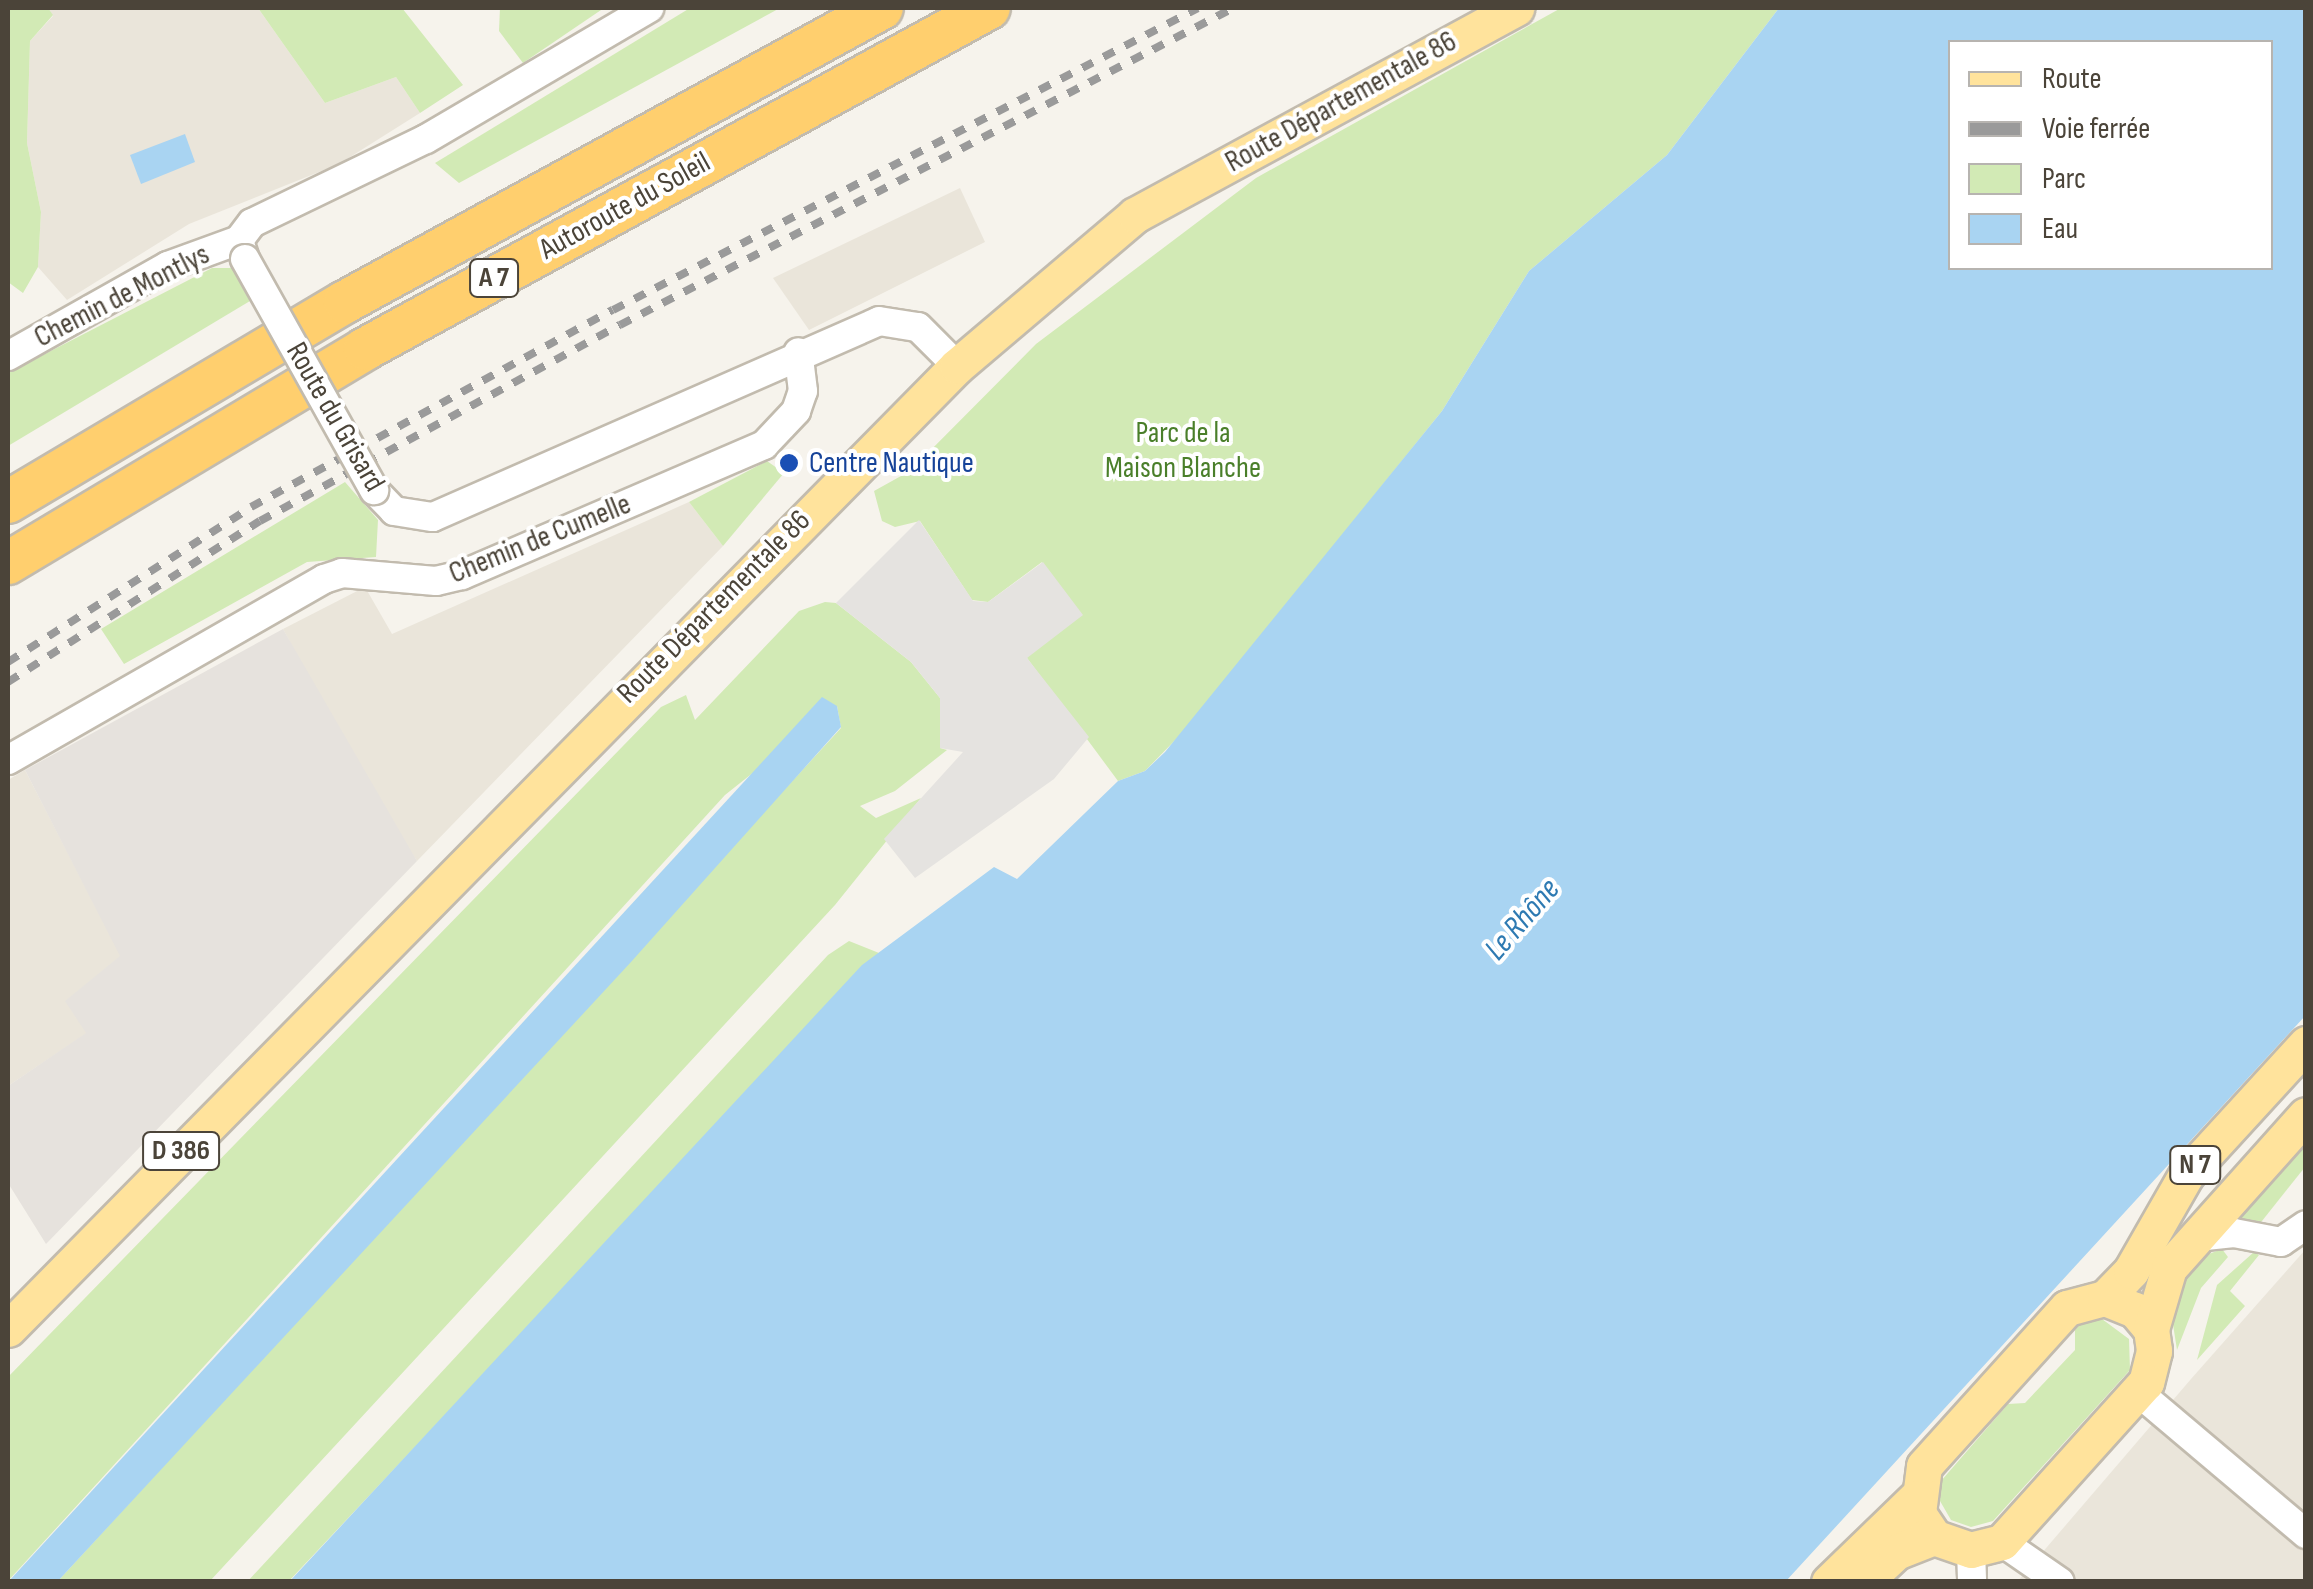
<!DOCTYPE html>
<meta charset="utf-8">
<style>
body{margin:0}
#map{position:relative;width:2313px;height:1589px;overflow:hidden;background:#f6f3ec;font-family:"Sofia Sans Condensed",sans-serif}
div>[style]{position:absolute}
.residential>*{inset:0;background:#eae5da}
.industrial>*{inset:0;background:#e6e2dd}
.green>*{inset:0;background:#d2eab5}
.parking>*{inset:0;background:#e5e3e0}
.water>*{inset:0;background:#a9d4f2}
.roads{filter:drop-shadow(2px 0 #c2bbae) drop-shadow(-2px 0 #c2bbae) drop-shadow(0 2px #c2bbae) drop-shadow(0 -2px #c2bbae)}
.minor>*{height:28px;margin:-14px;padding:0 14px;transform-origin:14px;border-radius:14px;background:#fff}
.major>*{height:35px;margin:-17.5px;padding:0 17.5px;transform-origin:17.5px;border-radius:17.5px;background:#ffe39c}
.highway>*{height:42px;margin:-21px;padding:0 21px;transform-origin:21px;border-radius:21px;background:#ffcf6e}
.rail>*{height:8px;margin-top:-4px;transform-origin:0;background:repeating-linear-gradient(90deg,#9a9a9a 0 12px,transparent 0 24px)}
.bridges{filter:drop-shadow(2px 0 #c2bbae) drop-shadow(-2px 0 #c2bbae) drop-shadow(0 2px #c2bbae) drop-shadow(0 -2px #c2bbae)}
.minor-bridge>*{height:28px;margin:-14px;padding:0 14px;transform-origin:14px;border-radius:14px;background:#fff}
.dots>*{width:28px;height:28px;translate:-50% -50%;box-sizing:border-box;border:5px solid #fff;border-radius:50%}
span{translate:-50% -50%;white-space:nowrap;text-align:center;line-height:1.15;-webkit-text-stroke:8px #fff;paint-order:stroke}
.shield-label span{padding:2px 8px;background:#fff;border:2px solid;border-radius:8px;-webkit-text-stroke-width:0}
.shield-label{font-size:28px;color:#4b4439;font-weight:700}
.street-label{font-size:30px;color:#4b4439}
.park-label{font-size:30px;color:#4a7f2a}
.transit-label{font-size:30px;color:#164399}
.left{translate:0 -50%;text-align:left}
.water-label{font-size:32px;color:#2e7ab2;font-style:italic}
.frame{position:absolute;inset:0;border:10px solid #4b4439;pointer-events:none}
.legend{position:absolute;left:1948px;top:40px;width:325px;height:230px;box-sizing:border-box;background:#fff;border:2px solid #b7b4b0;margin:0;padding:12px 18px;list-style:none;font-size:30px;color:#4b4439}
.legend li{display:flex;align-items:center;gap:20px;height:50px}
.legend b{width:50px;border:2px solid #b7b4b0}
</style>
<div id="map">
<div class="residential">
<i style="clip-path:polygon(48px 8px,258px 8px,325px 103px,396px 77px,420px 113px,339px 164px,189px 224px,67px 300px,38px 267px,41px 212px,27px 143px,30px 41px,53px 16px)"></i>
<i style="clip-path:polygon(960px 188px,985px 242px,809px 330px,773px 278px)"></i>
<i style="clip-path:polygon(689px 502px,723px 546px,417px 861px,365px 781px,283px 629px,365px 587px,392px 634px)"></i>
<i style="clip-path:polygon(25px 770px,121px 956px,66px 1001px,87px 1033px,8px 1086px,8px 780px)"></i>
<i style="clip-path:polygon(2305px 1250px,2305px 1581px,2017px 1582px,2191px 1379px)"></i>
</div>
<div class="industrial">
<i style="clip-path:polygon(283px 629px,417px 861px,46px 1244px,8px 1183px,8px 1086px,86px 1033px,65px 1001px,120px 956px,25px 770px)"></i>
</div>
<div class="green">
<i style="clip-path:polygon(8px 8px,48px 8px,53px 15px,30px 41px,27px 143px,41px 212px,38px 267px,23px 293px,8px 282px)"></i>
<i style="clip-path:polygon(258px 8px,402px 8px,463px 85px,420px 113px,396px 77px,325px 103px)"></i>
<i style="clip-path:polygon(500px 8px,604px 8px,523px 63px,499px 31px)"></i>
<i style="clip-path:polygon(690px 8px,780px 8px,459px 183px,435px 163px)"></i>
<i style="clip-path:polygon(1561px 8px,1779px 8px,1667px 155px,1529px 271px,1442px 411px,1186px 729px,1145px 771px,1118px 781px,1027px 658px,1042px 562px,988px 602px,972px 600px,920px 521px,895px 527px,882px 521px,874px 491px,910px 471px,1036px 344px,1256px 178px)"></i>
<i style="clip-path:polygon(212px 268px,232px 268px,250px 301px,8px 446px,8px 373px)"></i>
<i style="clip-path:polygon(767px 461px,784px 473px,723px 546px,689px 502px)"></i>
<i style="clip-path:polygon(345px 482px,378px 520px,376px 557px,307px 562px,124px 664px,101px 629px)"></i>
<i style="clip-path:polygon(825px 602px,836px 603px,911px 662px,940px 698px,940px 748px,947px 750px,895px 791px,860px 806px,876px 818px,921px 798px,835px 905px,210px 1581px,58px 1581px,841px 728px,837px 706px,725px 795px,8px 1581px,8px 1377px,661px 707px,686px 695px,695px 720px,799px 611px)"></i>
<i style="clip-path:polygon(849px 941px,879px 953px,289px 1581px,247px 1582px,828px 955px)"></i>
<i style="clip-path:polygon(2305px 1136px,2305px 1167px,2258px 1226px,2219px 1224px)"></i>
<i style="clip-path:polygon(2222px 1249px,2228px 1257px,2201px 1288px,2177px 1350px,2172px 1318px,2180px 1284px,2201px 1257px)"></i>
<i style="clip-path:polygon(2254px 1252px,2259px 1255px,2230px 1291px,2245px 1306px,2197px 1360px,2217px 1285px)"></i>
<i style="clip-path:polygon(2102px 1319px,2129px 1339px,2130px 1370px,1993px 1521px,1971px 1527px,1951px 1520px,1940px 1501px,1941px 1481px,2008px 1404px,2025px 1403px,2075px 1350px,2075px 1330px,2081px 1323px)"></i>
</div>
<div class="parking">
<i style="clip-path:polygon(919px 520px,973px 601px,988px 602px,1043px 562px,1083px 615px,1027px 658px,1089px 737px,1054px 779px,915px 878px,884px 839px,963px 752px,940px 748px,940px 698px,911px 662px,836px 603px)"></i>
</div>
<div class="water">
<i style="clip-path:polygon(evenodd,1779px 8px,2305px 8px,2305px 1016px,1786px 1581px,289px 1582px,862px 965px,994px 867px,1017px 879px,1118px 781px,1145px 771px,1165px 752px,1442px 411px,1529px 271px,1667px 155px,1779px 8px,1950px 42px,2270px 42px,2270px 268px,1950px 268px,1950px 42px)"></i>
<i style="clip-path:polygon(185px 134px,195px 162px,141px 184px,130px 155px)"></i>
<i style="clip-path:polygon(822px 697px,837px 706px,841px 727px,631px 962px,58px 1581px,9px 1581px)"></i>
</div>
<div class="roads">
<div class="minor">
<i style="left:245px;top:259px;width:20px;rotate:-108deg"></i>
<i style="left:239px;top:240px;width:21px;rotate:-53deg"></i>
<i style="left:252px;top:223px;width:193px;rotate:-25.8deg"></i>
<i style="left:426px;top:139px;width:259px;rotate:-30.4deg"></i>
<i style="left:8px;top:356px;width:184px;rotate:-29.4deg"></i>
<i style="left:168px;top:266px;width:76px;rotate:-20.1deg"></i>
<i style="left:374px;top:490px;width:29px;rotate:46deg"></i>
<i style="left:394px;top:511px;width:39px;rotate:9deg"></i>
<i style="left:433px;top:517px;width:487px;rotate:-23.7deg"></i>
<i style="left:879px;top:321px;width:39px;rotate:9deg"></i>
<i style="left:918px;top:327px;width:55px;rotate:45deg"></i>
<i style="left:8px;top:760px;width:364px;rotate:-29.8deg"></i>
<i style="left:324px;top:579px;width:19px;rotate:-18deg"></i>
<i style="left:342px;top:573px;width:94px;rotate:4.9deg"></i>
<i style="left:436px;top:581px;width:27px;rotate:-13deg"></i>
<i style="left:462px;top:575px;width:329px;rotate:-23.3deg"></i>
<i style="left:764px;top:445px;width:47px;rotate:-46.7deg"></i>
<i style="left:796px;top:411px;width:21px;rotate:-71deg"></i>
<i style="left:803px;top:391px;width:39px;rotate:-97deg"></i>
<i style="left:2196px;top:1237px;width:38px;rotate:-6deg"></i>
<i style="left:2234px;top:1233px;width:48px;rotate:10.8deg"></i>
<i style="left:2281px;top:1242px;width:30px;rotate:-34deg"></i>
<i style="left:2138px;top:1392px;width:220px;rotate:40.2deg"></i>
<i style="left:2002px;top:1542px;width:70px;rotate:34.6deg"></i>
<i style="left:1971px;top:1550px;width:32px;rotate:88deg"></i>
</div>
<div class="major">
<i style="left:2105px;top:1298px;width:32px;rotate:22deg"></i>
<i style="left:2135px;top:1310px;width:25px;rotate:50deg"></i>
<i style="left:2151px;top:1329px;width:22px;rotate:82deg"></i>
<i style="left:2154px;top:1351px;width:32px;rotate:104deg"></i>
<i style="left:2146px;top:1382px;width:215px;rotate:132deg"></i>
<i style="left:2002px;top:1542px;width:32px;rotate:166deg"></i>
<i style="left:1971px;top:1550px;width:39px;rotate:-161deg"></i>
<i style="left:1934px;top:1537px;width:29px;rotate:-124deg"></i>
<i style="left:1918px;top:1513px;width:47px;rotate:-82.7deg"></i>
<i style="left:1924px;top:1466px;width:213px;rotate:-47.9deg"></i>
<i style="left:2067px;top:1308px;width:39px;rotate:-15deg"></i>
<i style="left:2105px;top:1298px;width:37px;rotate:-46deg"></i>
<i style="left:2131px;top:1271px;width:111px;rotate:-60.2deg"></i>
<i style="left:2186px;top:1175px;width:178px;rotate:-47.5deg"></i>
<i style="left:8px;top:1329px;width:1352px;rotate:-45.42deg"></i>
<i style="left:957px;top:366px;width:233px;rotate:-40.3deg"></i>
<i style="left:1135px;top:215px;width:434px;rotate:-28.5deg"></i>
<i style="left:2151px;top:1329px;width:64px;rotate:-73.6deg"></i>
<i style="left:2169px;top:1268px;width:205px;rotate:-48.2deg"></i>
<i style="left:1829px;top:1582px;width:121px;rotate:-44deg"></i>
<i style="left:1864px;top:1582px;width:44px;rotate:-43.2deg"></i>
<i style="left:1896px;top:1552px;width:41px;rotate:-21.5deg"></i>
</div>
<div class="highway">
<i style="left:8px;top:502px;width:392px;rotate:-30.7deg"></i>
<i style="left:345px;top:302px;width:612px;rotate:-28.7deg"></i>
<i style="left:8px;top:563px;width:416px;rotate:-30.9deg"></i>
<i style="left:365px;top:349px;width:711px;rotate:-28.66deg"></i>
</div>
</div>
<div class="rail">
<i style="left:8px;top:662px;width:288px;rotate:-32.5deg"></i>
<i style="left:251px;top:507px;width:412px;rotate:-28.6deg"></i>
<i style="left:613px;top:310px;width:658px;rotate:-27.3deg"></i>
<i style="left:8px;top:682px;width:299px;rotate:-32.6deg"></i>
<i style="left:260px;top:521px;width:410px;rotate:-28.6deg"></i>
<i style="left:620px;top:325px;width:690px;rotate:-27.34deg"></i>
</div>
<div class="bridges">
<div class="minor-bridge">
<i style="left:245px;top:259px;width:265px;rotate:60.8deg"></i>
</div>
</div>
<div class="dots">
<i style="left:789px;top:463px;background:#1a4fb4"></i>
</div>
<div class="shield-label">
<span style="left:494px;top:278px">A 7</span>
<span style="left:181px;top:1151px">D 386</span>
<span style="left:2195px;top:1165px">N 7</span>
</div>
<div class="street-label">
<span style="left:1341px;top:102px;rotate:-29deg">Route Départementale 86</span>
<span style="left:625px;top:206px;rotate:-29deg">Autoroute du Soleil</span>
<span style="left:122px;top:296px;rotate:-27deg">Chemin de Montlys</span>
<span style="left:335px;top:417px;rotate:60deg">Route du Grisard</span>
<span style="left:540px;top:539px;rotate:-22deg">Chemin de Cumelle</span>
<span style="left:714px;top:607px;rotate:-45deg">Route Départementale 86</span>
</div>
<div class="park-label">
<span style="left:1183px;top:450px">Parc de la<br>Maison Blanche</span>
</div>
<div class="transit-label">
<span class="left" style="left:809px;top:463px">Centre Nautique</span>
</div>
<div class="water-label">
<span style="left:1523px;top:920px;rotate:-49deg">Le Rhône</span>
</div>
<div class="frame"></div>
<ul class="legend">
<li><b style="height:12px;background:#ffe39c"></b>Route</li>
<li><b style="height:12px;background:#9a9a9a"></b>Voie ferrée</li>
<li><b style="height:28px;background:#d2eab5"></b>Parc</li>
<li><b style="height:28px;background:#a9d4f2"></b>Eau</li>
</ul>
</div>
